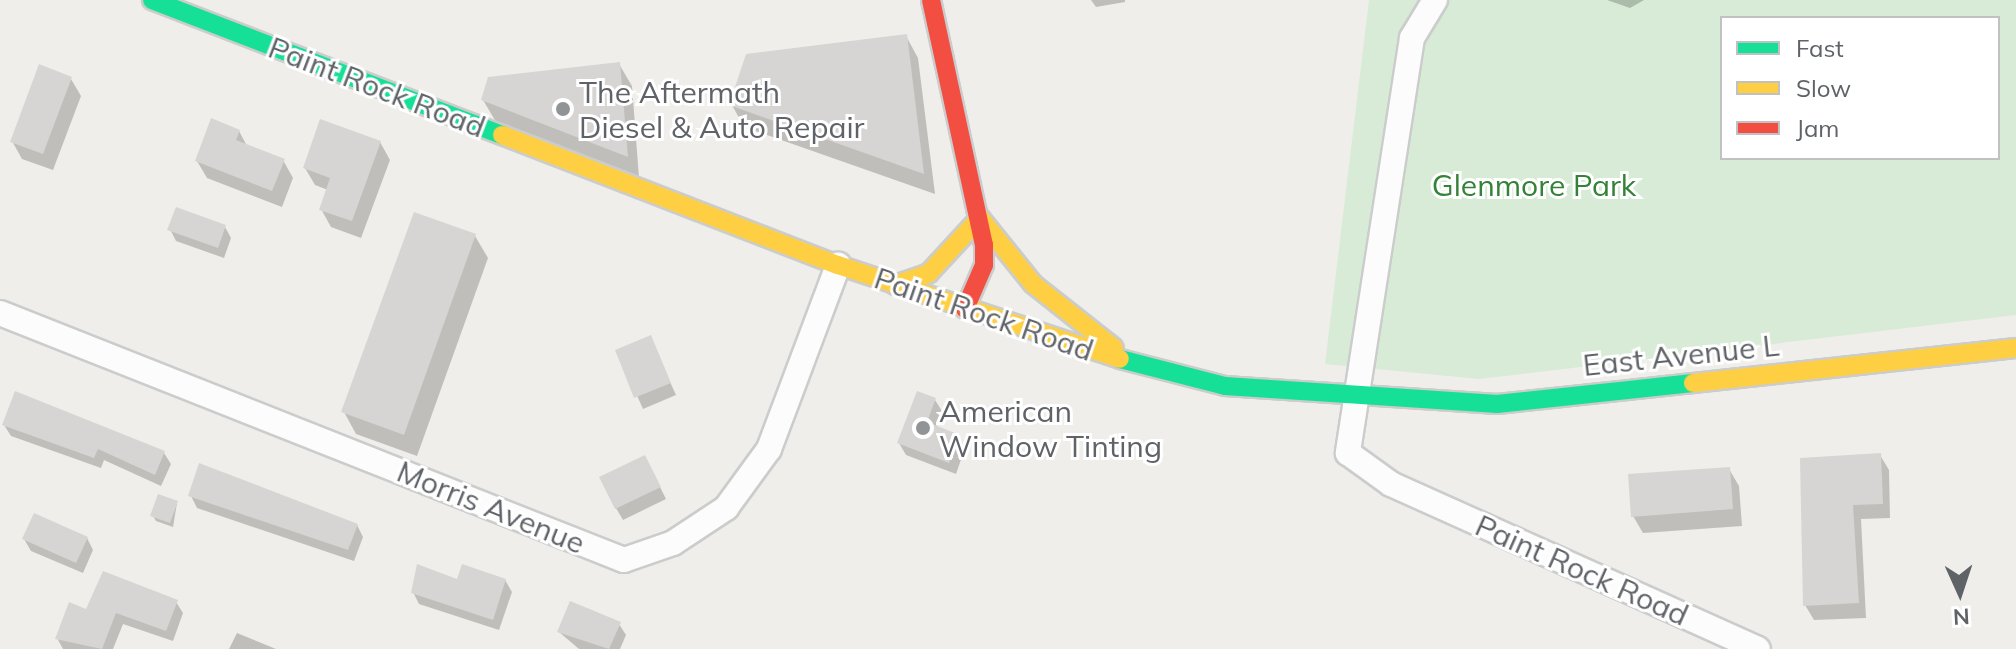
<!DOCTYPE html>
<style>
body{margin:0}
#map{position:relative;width:2016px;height:649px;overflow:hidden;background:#efeeea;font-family:Mulish,sans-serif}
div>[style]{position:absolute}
.green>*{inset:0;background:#d8ebd6}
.shadow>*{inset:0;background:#0003}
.building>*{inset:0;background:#d6d5d3}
.roads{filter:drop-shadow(2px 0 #cbcccc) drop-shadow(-2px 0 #cbcccc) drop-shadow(0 2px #cbcccc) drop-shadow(0 -2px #cbcccc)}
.street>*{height:24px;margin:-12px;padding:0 12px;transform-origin:12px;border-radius:12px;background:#fdfcfc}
.fast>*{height:18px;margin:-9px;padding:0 9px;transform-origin:9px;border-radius:9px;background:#16e098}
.slow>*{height:18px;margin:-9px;padding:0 9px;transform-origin:9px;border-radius:9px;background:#ffcf43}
.jam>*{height:18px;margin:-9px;padding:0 9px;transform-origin:9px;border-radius:9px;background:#f24e42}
.dots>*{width:22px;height:22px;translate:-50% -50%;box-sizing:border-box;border:4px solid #fff;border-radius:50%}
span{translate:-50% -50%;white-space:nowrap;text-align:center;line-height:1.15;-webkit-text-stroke:6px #fff;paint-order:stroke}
.street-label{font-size:30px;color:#5f6368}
.poi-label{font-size:30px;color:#5f6368}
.left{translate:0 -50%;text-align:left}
.park-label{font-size:30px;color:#348238}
.legend{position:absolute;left:1720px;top:16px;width:280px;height:144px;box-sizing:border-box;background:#fff;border:2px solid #bfc1c3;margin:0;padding:10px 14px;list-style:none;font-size:24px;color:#5f6368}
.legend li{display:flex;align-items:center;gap:16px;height:40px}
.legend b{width:40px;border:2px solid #bfc1c3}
.north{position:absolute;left:1920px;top:553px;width:80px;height:80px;-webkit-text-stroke:6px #fff;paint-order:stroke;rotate:177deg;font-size:22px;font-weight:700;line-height:32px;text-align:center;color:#5f6368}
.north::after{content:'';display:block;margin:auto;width:28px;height:36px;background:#5f6368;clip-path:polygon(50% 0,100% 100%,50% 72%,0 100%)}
</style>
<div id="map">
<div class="green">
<i style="clip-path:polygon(evenodd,1369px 0,2016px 0,2016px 315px,1479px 379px,1325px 364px,1369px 0,1722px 18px,1998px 18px,1998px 158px,1722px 158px,1722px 18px)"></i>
</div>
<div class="shadow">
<i style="clip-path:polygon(1091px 0,1125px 0,1125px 2px,1096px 7px)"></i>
<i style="clip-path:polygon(1607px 0,1644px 0,1630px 8px)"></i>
<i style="clip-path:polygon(906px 36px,918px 58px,935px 194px,744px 127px,732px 105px)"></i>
<i style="clip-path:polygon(619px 64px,632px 86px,639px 178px,496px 122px,483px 100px)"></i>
<i style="clip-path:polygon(71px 79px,81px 96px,53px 170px,22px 159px,12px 141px)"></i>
<i style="clip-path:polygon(239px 131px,247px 146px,283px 160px,293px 178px,282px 207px,207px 178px,197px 161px)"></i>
<i style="clip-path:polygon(380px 142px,390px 160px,361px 238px,331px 227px,321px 209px,328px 190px,315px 185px,305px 168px)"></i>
<i style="clip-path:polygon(225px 227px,231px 238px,224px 258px,176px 241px,170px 229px)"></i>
<i style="clip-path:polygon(475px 236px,488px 258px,417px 456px,356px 434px,344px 412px)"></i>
<i style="clip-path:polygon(650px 338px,676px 395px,643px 409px,617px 351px)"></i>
<i style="clip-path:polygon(935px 400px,942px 411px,936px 427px,959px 436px,965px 448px,956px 474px,906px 455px,899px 443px)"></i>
<i style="clip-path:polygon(4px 425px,164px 453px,171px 464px,161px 486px,104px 460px,101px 468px,11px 436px)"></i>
<i style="clip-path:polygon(1880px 455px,1889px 470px,1890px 518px,1861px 519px,1866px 618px,1814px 620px,1805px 605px,1802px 460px)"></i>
<i style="clip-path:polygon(651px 469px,666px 499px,623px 520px,616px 508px)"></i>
<i style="clip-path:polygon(1729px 469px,1739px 486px,1742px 526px,1643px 533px,1633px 516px)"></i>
<i style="clip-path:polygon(191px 496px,357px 525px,363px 537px,354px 561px,197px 508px)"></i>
<i style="clip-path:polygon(177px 503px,173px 527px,156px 521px,153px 516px)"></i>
<i style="clip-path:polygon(87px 538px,93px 550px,83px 573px,31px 551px,24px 539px)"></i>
<i style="clip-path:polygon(505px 580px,512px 592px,499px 630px,419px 604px,413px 592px)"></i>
<i style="clip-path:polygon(176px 602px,183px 613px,173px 641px,123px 624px,113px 649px,63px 649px,57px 638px,88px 612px)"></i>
<i style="clip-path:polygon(619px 624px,626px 635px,620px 649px,579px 649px,559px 632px)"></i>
<i style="clip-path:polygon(237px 633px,276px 649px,229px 649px)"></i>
</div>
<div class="building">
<i style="clip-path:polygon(907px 34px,924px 174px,729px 105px,746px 54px)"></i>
<i style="clip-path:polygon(620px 62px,628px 157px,481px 100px,488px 77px)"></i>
<i style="clip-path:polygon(39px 64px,72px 77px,43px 154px,10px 142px)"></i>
<i style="clip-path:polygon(211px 118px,240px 130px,236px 140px,285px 159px,272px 191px,195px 161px)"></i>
<i style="clip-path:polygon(320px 119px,381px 141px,352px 221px,319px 210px,330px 178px,303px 168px)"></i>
<i style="clip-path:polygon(176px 207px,226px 225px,218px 248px,167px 230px)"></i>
<i style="clip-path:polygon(414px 212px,476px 234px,404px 435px,341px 412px)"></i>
<i style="clip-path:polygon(651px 335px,671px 383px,634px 398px,615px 350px)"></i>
<i style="clip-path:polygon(15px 391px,165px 451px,155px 475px,98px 449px,94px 458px,2px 425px)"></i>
<i style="clip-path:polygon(917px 391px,936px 398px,927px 422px,960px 435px,949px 463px,897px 443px)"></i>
<i style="clip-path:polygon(1881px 453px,1883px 504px,1853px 505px,1859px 603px,1803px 606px,1800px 458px)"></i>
<i style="clip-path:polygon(645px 455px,661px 487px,615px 509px,599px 477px)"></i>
<i style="clip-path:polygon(199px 463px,358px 524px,348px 550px,188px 496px)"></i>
<i style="clip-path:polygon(1730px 467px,1733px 509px,1631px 517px,1628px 474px)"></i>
<i style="clip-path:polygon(158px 494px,178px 501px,170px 523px,150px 516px)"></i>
<i style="clip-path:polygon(34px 513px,88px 537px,76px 563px,22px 539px)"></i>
<i style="clip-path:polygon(417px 564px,457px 579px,462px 564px,506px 579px,493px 620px,411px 593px)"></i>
<i style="clip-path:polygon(103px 571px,178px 600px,166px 631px,116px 613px,102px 649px,55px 639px,69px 602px,86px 609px)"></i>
<i style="clip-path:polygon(570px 601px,621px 622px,609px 649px,557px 632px)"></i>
</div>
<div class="roads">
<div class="street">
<i style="left:1435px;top:0;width:44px;rotate:121.2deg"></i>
<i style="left:1412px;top:38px;width:420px;rotate:98.8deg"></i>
<i style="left:1348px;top:453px;width:53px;rotate:35.8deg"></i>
<i style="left:1391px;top:484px;width:402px;rotate:24.2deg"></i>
<i style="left:0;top:313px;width:671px;rotate:21.6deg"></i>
<i style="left:624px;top:560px;width:52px;rotate:-19.1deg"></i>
<i style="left:673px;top:543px;width:64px;rotate:-33.4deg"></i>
<i style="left:726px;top:508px;width:73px;rotate:-53.9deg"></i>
<i style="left:769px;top:449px;width:197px;rotate:-69.4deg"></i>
</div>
<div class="fast">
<i style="left:152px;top:0;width:375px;rotate:21.1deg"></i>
<i style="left:1120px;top:359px;width:108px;rotate:14.4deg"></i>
<i style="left:1225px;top:386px;width:273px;rotate:3.8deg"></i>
<i style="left:1497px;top:404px;width:197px;rotate:-6.1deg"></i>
</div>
<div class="slow">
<i style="left:502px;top:135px;width:360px;rotate:21.2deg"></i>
<i style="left:838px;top:265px;width:297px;rotate:18.4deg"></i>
<i style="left:895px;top:285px;width:36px;rotate:-19deg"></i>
<i style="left:929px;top:273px;width:75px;rotate:-47.2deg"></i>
<i style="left:980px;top:218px;width:85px;rotate:51.2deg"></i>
<i style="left:1033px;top:284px;width:103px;rotate:38.3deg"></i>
<i style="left:1693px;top:383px;width:325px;rotate:-6.2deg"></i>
</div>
<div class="jam">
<i style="left:931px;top:0;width:251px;rotate:77.8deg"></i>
<i style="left:984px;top:245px;width:20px;rotate:90deg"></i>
<i style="left:984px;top:265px;width:48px;rotate:113.4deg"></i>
</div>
</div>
<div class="dots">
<i style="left:563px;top:109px;background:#919496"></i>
<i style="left:923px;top:428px;background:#919496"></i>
</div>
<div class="street-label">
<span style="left:377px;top:87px;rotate:21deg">Paint Rock Road</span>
<span style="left:984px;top:314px;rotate:19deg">Paint Rock Road</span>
<span style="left:1681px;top:355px;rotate:-6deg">East Avenue L</span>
<span style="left:491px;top:507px;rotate:22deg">Morris Avenue</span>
<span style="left:1582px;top:570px;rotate:24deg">Paint Rock Road</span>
</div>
<div class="poi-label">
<span class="left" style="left:579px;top:109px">The Aftermath<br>Diesel &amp; Auto Repair</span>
<span class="left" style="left:939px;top:428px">American<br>Window Tinting</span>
</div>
<div class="park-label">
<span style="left:1534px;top:185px">Glenmore Park</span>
</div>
<ul class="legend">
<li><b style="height:10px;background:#16e098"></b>Fast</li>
<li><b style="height:10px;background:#ffcf43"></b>Slow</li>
<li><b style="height:10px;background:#f24e42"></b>Jam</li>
</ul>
<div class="north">N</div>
</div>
